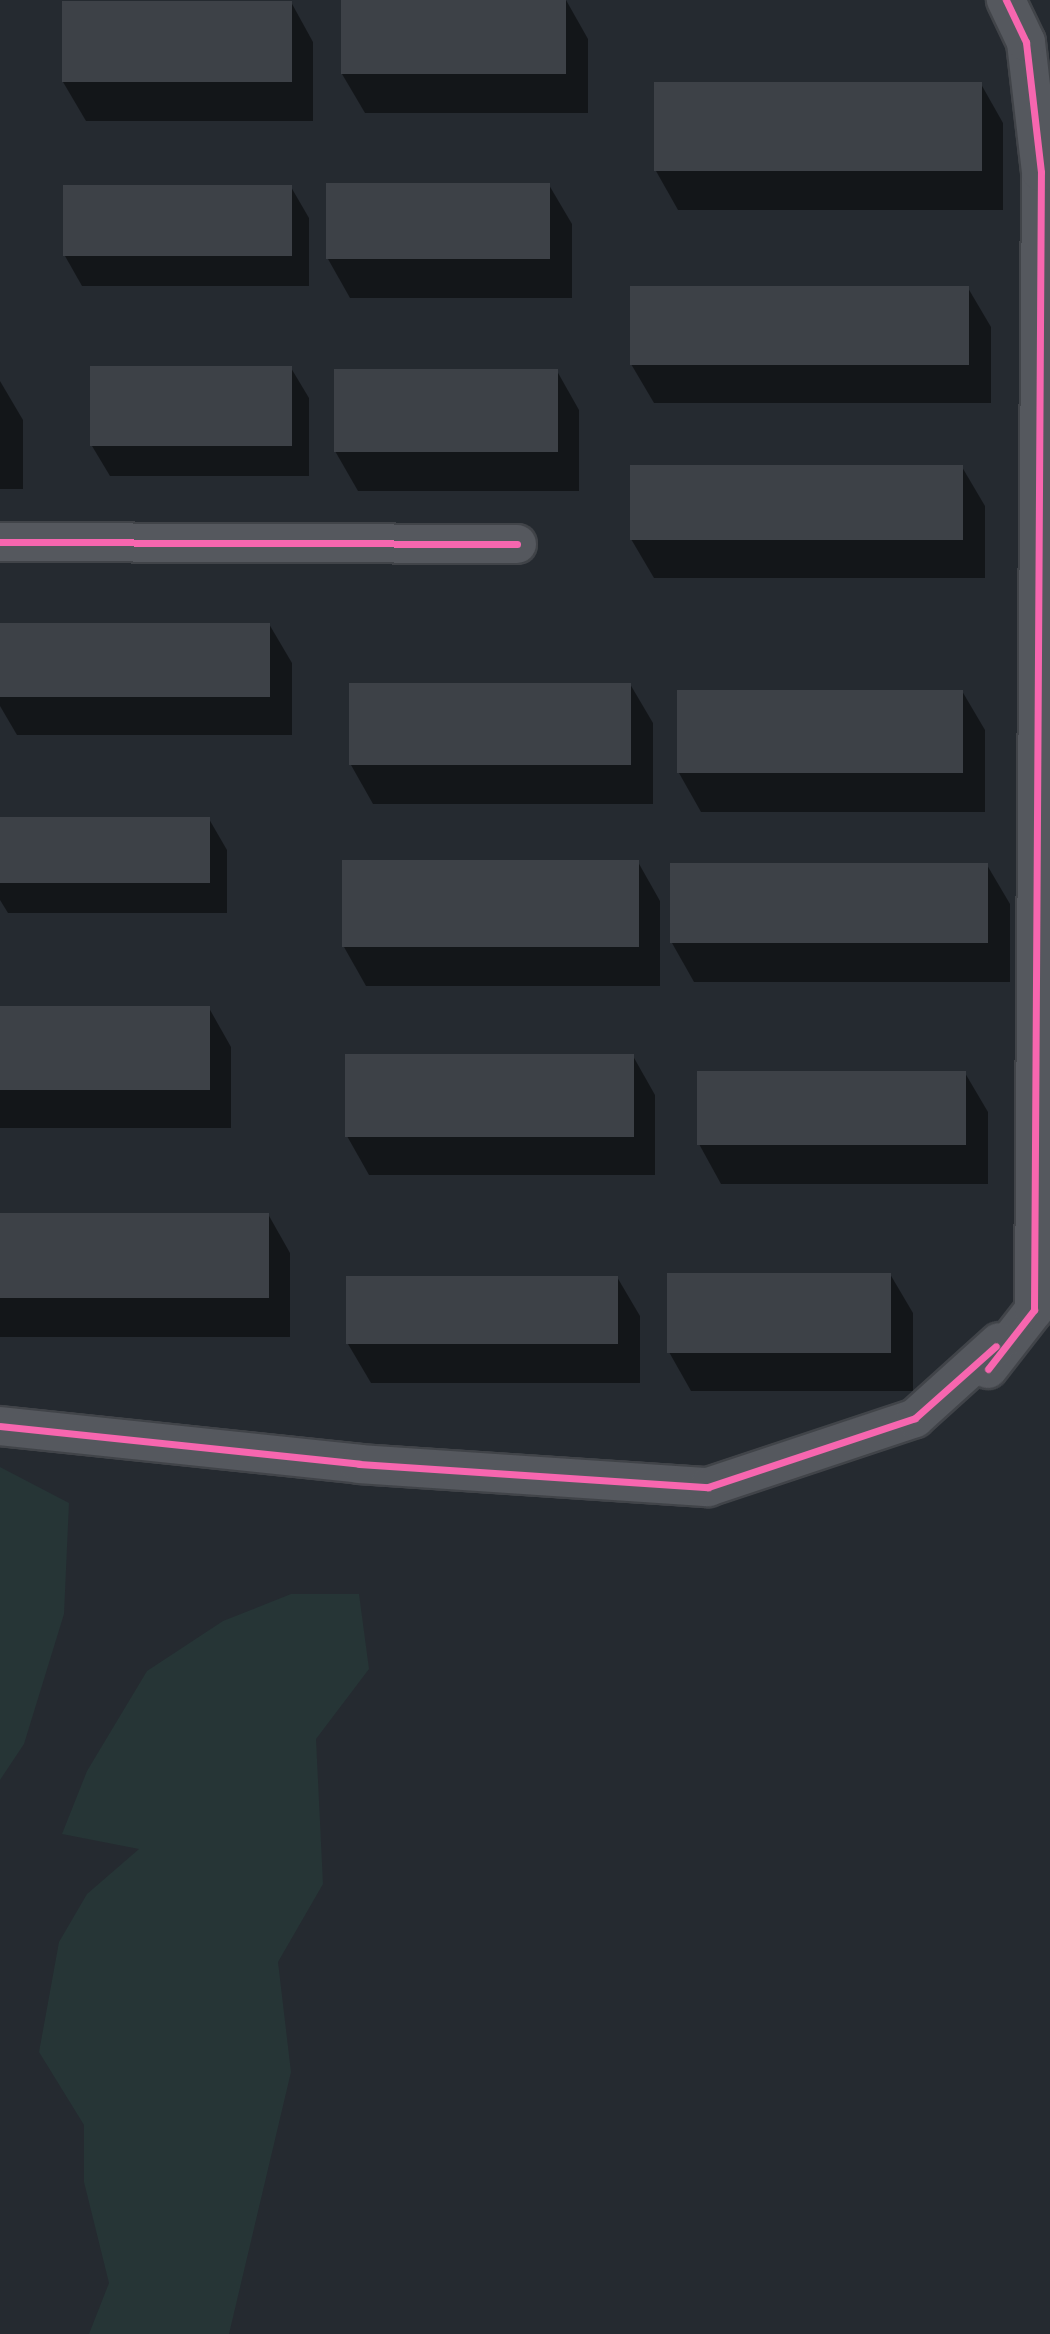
<!DOCTYPE html>
<style>
body{margin:0}
#map{position:relative;width:1050px;height:2334px;overflow:hidden;background:#252a30;font-family:Manrope,sans-serif}
div>[style]{position:absolute}
.green>*{inset:0;background:#263536}
.shadow>*{inset:0;background:#0007}
.building>*{inset:0;background:#3d4147}
.roads{filter:drop-shadow(2px 0 #414449) drop-shadow(-2px 0 #414449) drop-shadow(0 2px #414449) drop-shadow(0 -2px #414449)}
.minor>*{height:38px;margin:-19px;padding:0 19px;transform-origin:19px;border-radius:19px;background:#55585e}
.cycleway>*{height:7px;margin:-3.5px;padding:0 3.5px;transform-origin:3.5px;border-radius:3.5px;background:#f766af}
span{translate:-50% -50%;white-space:nowrap;text-align:center;line-height:1.15;-webkit-text-stroke:5px #1a2029;paint-order:stroke}
</style>
<div id="map">
<div class="green">
<i style="clip-path:polygon(0 1467px,69px 1503px,64px 1614px,24px 1744px,0 1780px)"></i>
<i style="clip-path:polygon(291px 1594px,359px 1594px,369px 1669px,316px 1739px,323px 1884px,278px 1962px,291px 2072px,229px 2334px,89px 2334px,109px 2283px,84px 2182px,84px 2125px,39px 2052px,59px 1942px,87px 1894px,139px 1849px,62px 1834px,87px 1771px,147px 1671px,223px 1621px)"></i>
</div>
<div class="shadow">
<i style="clip-path:polygon(342px 0,566px 0,588px 39px,588px 113px,365px 113px,342px 74px)"></i>
<i style="clip-path:polygon(63px 2px,291px 2px,313px 42px,313px 121px,86px 121px,63px 82px)"></i>
<i style="clip-path:polygon(981px 84px,1003px 123px,1003px 210px,678px 210px,656px 171px)"></i>
<i style="clip-path:polygon(549px 185px,572px 224px,572px 298px,350px 298px,328px 259px)"></i>
<i style="clip-path:polygon(291px 187px,309px 218px,309px 286px,82px 286px,65px 256px)"></i>
<i style="clip-path:polygon(968px 288px,991px 327px,991px 403px,654px 403px,631px 364px)"></i>
<i style="clip-path:polygon(291px 368px,309px 398px,309px 476px,110px 476px,92px 446px)"></i>
<i style="clip-path:polygon(557px 371px,579px 410px,579px 491px,358px 491px,335px 451px)"></i>
<i style="clip-path:polygon(0 381px,23px 420px,23px 489px,0 489px)"></i>
<i style="clip-path:polygon(962px 467px,985px 506px,985px 578px,654px 578px,631px 539px)"></i>
<i style="clip-path:polygon(0 624px,269px 624px,292px 663px,292px 735px,17px 735px,0 706px)"></i>
<i style="clip-path:polygon(351px 684px,630px 684px,653px 723px,653px 804px,373px 804px,351px 765px)"></i>
<i style="clip-path:polygon(962px 691px,985px 730px,985px 812px,701px 812px,679px 773px)"></i>
<i style="clip-path:polygon(0 819px,209px 819px,227px 850px,227px 913px,8px 913px,0 900px)"></i>
<i style="clip-path:polygon(638px 862px,660px 901px,660px 986px,366px 986px,344px 947px)"></i>
<i style="clip-path:polygon(987px 865px,1010px 904px,1010px 982px,694px 982px,672px 943px)"></i>
<i style="clip-path:polygon(0 1008px,209px 1008px,231px 1047px,231px 1128px,0 1128px)"></i>
<i style="clip-path:polygon(633px 1056px,655px 1095px,655px 1175px,369px 1175px,347px 1136px)"></i>
<i style="clip-path:polygon(965px 1073px,988px 1112px,988px 1184px,721px 1184px,699px 1144px)"></i>
<i style="clip-path:polygon(0 1214px,268px 1214px,290px 1253px,290px 1337px,0 1337px)"></i>
<i style="clip-path:polygon(890px 1274px,913px 1313px,913px 1391px,691px 1391px,669px 1352px)"></i>
<i style="clip-path:polygon(617px 1277px,640px 1316px,640px 1383px,371px 1383px,348px 1344px)"></i>
</div>
<div class="building">
<i style="clip-path:polygon(341px 0,566px 0,566px 74px,341px 74px)"></i>
<i style="clip-path:polygon(62px 1px,292px 1px,292px 82px,62px 82px)"></i>
<i style="clip-path:polygon(654px 82px,982px 82px,982px 171px,654px 171px)"></i>
<i style="clip-path:polygon(326px 183px,550px 183px,550px 259px,326px 259px)"></i>
<i style="clip-path:polygon(63px 185px,292px 185px,292px 256px,63px 256px)"></i>
<i style="clip-path:polygon(630px 286px,969px 286px,969px 365px,630px 365px)"></i>
<i style="clip-path:polygon(90px 366px,292px 366px,292px 446px,90px 446px)"></i>
<i style="clip-path:polygon(334px 369px,558px 369px,558px 452px,334px 452px)"></i>
<i style="clip-path:polygon(630px 465px,963px 465px,963px 540px,630px 540px)"></i>
<i style="clip-path:polygon(0 623px,270px 623px,270px 697px,0 697px)"></i>
<i style="clip-path:polygon(349px 683px,631px 683px,631px 765px,349px 765px)"></i>
<i style="clip-path:polygon(677px 690px,963px 690px,963px 773px,677px 773px)"></i>
<i style="clip-path:polygon(0 817px,210px 817px,210px 883px,0 883px)"></i>
<i style="clip-path:polygon(342px 860px,639px 860px,639px 947px,342px 947px)"></i>
<i style="clip-path:polygon(670px 863px,988px 863px,988px 943px,670px 943px)"></i>
<i style="clip-path:polygon(0 1006px,210px 1006px,210px 1090px,0 1090px)"></i>
<i style="clip-path:polygon(345px 1054px,634px 1054px,634px 1137px,345px 1137px)"></i>
<i style="clip-path:polygon(697px 1071px,966px 1071px,966px 1145px,697px 1145px)"></i>
<i style="clip-path:polygon(0 1213px,269px 1213px,269px 1298px,0 1298px)"></i>
<i style="clip-path:polygon(667px 1273px,891px 1273px,891px 1353px,667px 1353px)"></i>
<i style="clip-path:polygon(346px 1276px,618px 1276px,618px 1344px,346px 1344px)"></i>
</div>
<div class="roads">
<div class="minor">
<i style="left:0;top:542px;width:517px;rotate:0.22deg"></i>
<i style="left:988px;top:1369px;width:75px;rotate:-52.1deg"></i>
<i style="left:1034px;top:1310px;width:1138px;rotate:-89.65deg"></i>
<i style="left:1041px;top:172px;width:131px;rotate:-96.6deg"></i>
<i style="left:1026px;top:42px;width:47px;rotate:-115.5deg"></i>
<i style="left:0;top:1426px;width:361px;rotate:6deg"></i>
<i style="left:359px;top:1464px;width:350px;rotate:3.8deg"></i>
<i style="left:708px;top:1487px;width:218px;rotate:-18.4deg"></i>
<i style="left:915px;top:1418px;width:113px;rotate:-42.1deg"></i>
</div>
</div>
<div class="cycleway">
<i style="left:0;top:542px;width:517px;rotate:0.22deg"></i>
<i style="left:988px;top:1369px;width:75px;rotate:-52.1deg"></i>
<i style="left:1034px;top:1310px;width:1138px;rotate:-89.65deg"></i>
<i style="left:1041px;top:172px;width:131px;rotate:-96.6deg"></i>
<i style="left:1026px;top:42px;width:47px;rotate:-115.5deg"></i>
<i style="left:0;top:1426px;width:361px;rotate:6deg"></i>
<i style="left:359px;top:1464px;width:350px;rotate:3.8deg"></i>
<i style="left:708px;top:1487px;width:218px;rotate:-18.4deg"></i>
<i style="left:915px;top:1418px;width:108px;rotate:-41.6deg"></i>
</div>
</div>
